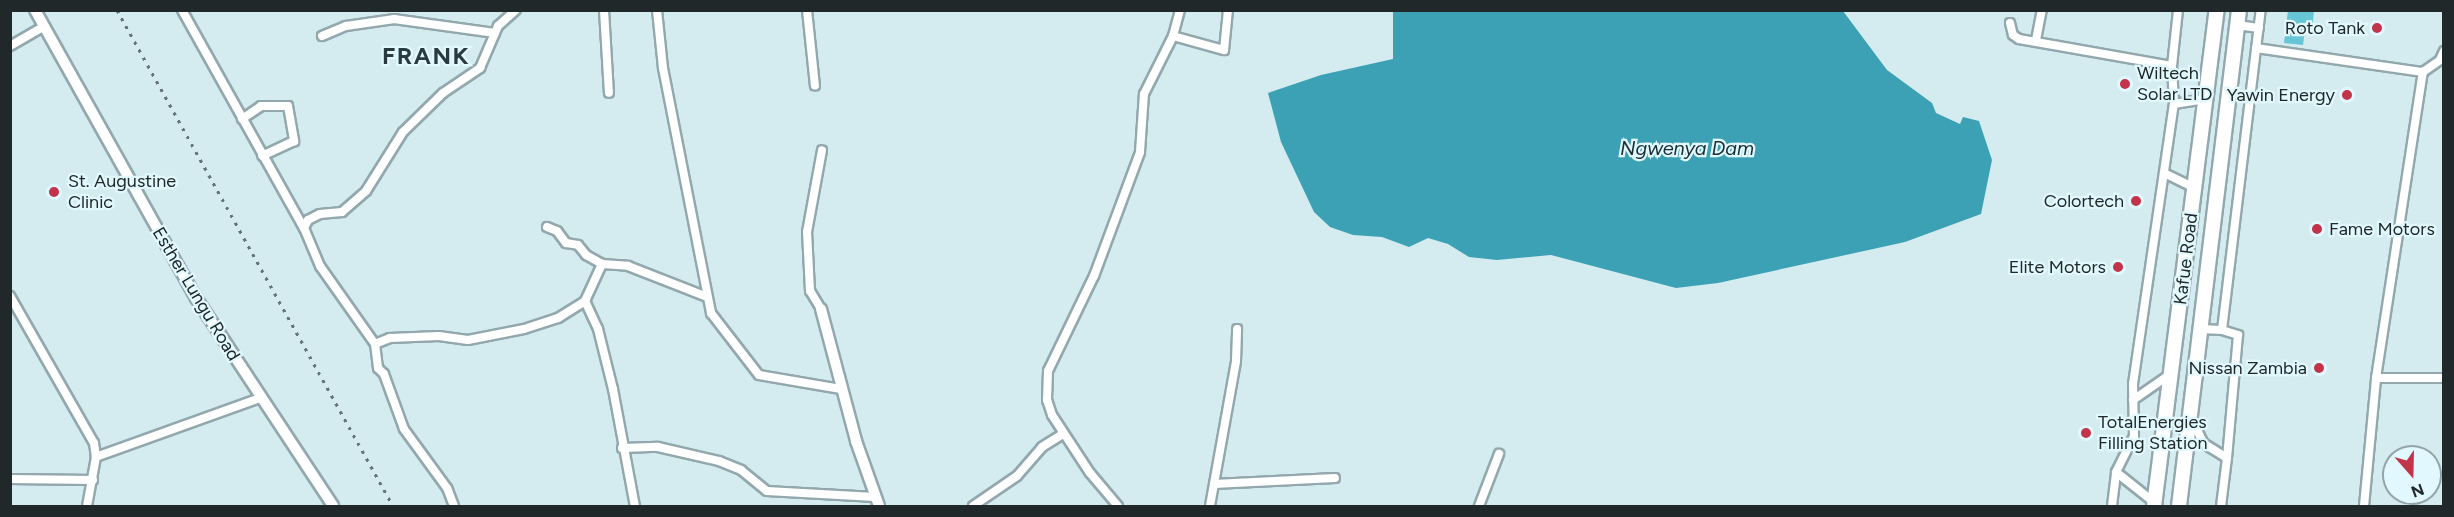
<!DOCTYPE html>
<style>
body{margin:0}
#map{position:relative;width:2454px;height:517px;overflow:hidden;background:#d4ebf0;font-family:Figtree,sans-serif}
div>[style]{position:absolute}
.green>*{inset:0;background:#67c5d8}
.water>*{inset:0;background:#3ca1b4}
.roads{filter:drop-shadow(2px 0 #92a8ad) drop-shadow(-2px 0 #92a8ad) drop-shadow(0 2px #92a8ad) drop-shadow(0 -2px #92a8ad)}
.minor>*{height:8px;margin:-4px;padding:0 4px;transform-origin:4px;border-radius:4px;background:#fff}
.tertiary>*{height:10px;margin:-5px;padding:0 5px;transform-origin:5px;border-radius:5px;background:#fff}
.primary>*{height:14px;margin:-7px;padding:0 7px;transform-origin:7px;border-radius:7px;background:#fff}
.rail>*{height:3px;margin-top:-1.5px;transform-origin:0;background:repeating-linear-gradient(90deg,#667376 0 3px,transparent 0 9px)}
.dots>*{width:16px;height:16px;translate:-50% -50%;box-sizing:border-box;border:3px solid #e1f8fe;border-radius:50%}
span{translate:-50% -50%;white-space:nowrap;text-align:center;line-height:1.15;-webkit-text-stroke:4.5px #e1f8fe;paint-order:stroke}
.poi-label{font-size:18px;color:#20282a}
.right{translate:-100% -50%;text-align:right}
.left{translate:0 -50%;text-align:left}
.street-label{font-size:18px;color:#20282a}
.water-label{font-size:20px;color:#192f34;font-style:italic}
.district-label{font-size:24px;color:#283b3f;font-weight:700;letter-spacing:1.5px}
.frame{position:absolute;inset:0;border:12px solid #20282a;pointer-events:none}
.north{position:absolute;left:2382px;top:445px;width:60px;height:60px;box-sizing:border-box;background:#e1f8fe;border:2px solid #94a5a9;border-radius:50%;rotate:160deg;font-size:16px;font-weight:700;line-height:24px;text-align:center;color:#20282a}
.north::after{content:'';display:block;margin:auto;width:21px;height:27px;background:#c33349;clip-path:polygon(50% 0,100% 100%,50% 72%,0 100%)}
</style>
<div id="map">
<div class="green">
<i style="clip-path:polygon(2288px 10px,2314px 11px,2312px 30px,2305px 30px,2303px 45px,2284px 43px)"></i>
</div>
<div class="water">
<i style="clip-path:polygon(1393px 11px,1843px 11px,1887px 70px,1932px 103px,1936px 113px,1960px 124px,1963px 117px,1979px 121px,1992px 160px,1981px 214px,1905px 242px,1718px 283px,1676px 288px,1551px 255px,1497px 260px,1469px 257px,1448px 244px,1428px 238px,1409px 247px,1382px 237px,1353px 235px,1330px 227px,1314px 212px,1281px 142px,1268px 93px,1321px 75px,1393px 59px)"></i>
</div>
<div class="roads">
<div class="minor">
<i style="left:182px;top:10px;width:250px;rotate:60.8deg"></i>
<i style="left:604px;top:10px;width:83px;rotate:86.6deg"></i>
<i style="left:657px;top:10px;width:58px;rotate:84.1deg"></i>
<i style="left:663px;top:68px;width:250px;rotate:78.9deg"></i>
<i style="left:711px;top:313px;width:78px;rotate:52.3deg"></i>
<i style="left:759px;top:375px;width:83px;rotate:9.7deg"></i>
<i style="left:807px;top:10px;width:76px;rotate:84deg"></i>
<i style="left:2010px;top:23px;width:12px;rotate:76deg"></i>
<i style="left:2013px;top:35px;width:7px;rotate:34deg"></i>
<i style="left:2019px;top:39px;width:155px;rotate:10deg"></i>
<i style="left:2237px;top:25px;width:22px;rotate:8deg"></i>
<i style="left:322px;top:36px;width:26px;rotate:-23deg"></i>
<i style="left:346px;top:26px;width:49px;rotate:-8.3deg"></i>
<i style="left:394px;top:19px;width:102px;rotate:7.9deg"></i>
<i style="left:1173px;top:36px;width:53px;rotate:15.4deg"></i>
<i style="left:1224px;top:50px;width:40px;rotate:-84.3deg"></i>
<i style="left:2036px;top:40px;width:31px;rotate:-79deg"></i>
<i style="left:10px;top:46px;width:39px;rotate:-30deg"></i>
<i style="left:2256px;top:48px;width:169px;rotate:8.2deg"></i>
<i style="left:2423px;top:72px;width:21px;rotate:-35deg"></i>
<i style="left:2440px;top:60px;width:10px;rotate:-66deg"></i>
<i style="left:2174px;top:104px;width:32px;rotate:-9deg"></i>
<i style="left:242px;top:119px;width:23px;rotate:-34deg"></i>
<i style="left:261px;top:106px;width:27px"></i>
<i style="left:288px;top:106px;width:36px;rotate:80deg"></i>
<i style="left:294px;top:141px;width:35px;rotate:155deg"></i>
<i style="left:2164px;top:173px;width:34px;rotate:26deg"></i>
<i style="left:547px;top:227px;width:11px;rotate:22deg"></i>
<i style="left:557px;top:231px;width:15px;rotate:53deg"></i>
<i style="left:566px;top:243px;width:12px;rotate:9deg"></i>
<i style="left:578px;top:245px;width:13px;rotate:51deg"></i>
<i style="left:586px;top:255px;width:18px;rotate:29deg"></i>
<i style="left:10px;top:296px;width:169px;rotate:60.3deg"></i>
<i style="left:94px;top:443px;width:14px;rotate:82deg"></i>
<i style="left:96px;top:457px;width:50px;rotate:100.4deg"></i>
<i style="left:585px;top:301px;width:31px;rotate:65deg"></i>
<i style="left:598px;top:329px;width:62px;rotate:76deg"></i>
<i style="left:613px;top:389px;width:119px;rotate:79.4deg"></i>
<i style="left:821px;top:309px;width:21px;rotate:-121deg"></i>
<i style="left:810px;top:291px;width:59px;rotate:-92.9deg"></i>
<i style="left:807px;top:232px;width:83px;rotate:-79.6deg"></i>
<i style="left:2201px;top:329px;width:21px;rotate:3deg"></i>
<i style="left:2222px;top:330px;width:322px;rotate:-83.1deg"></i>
<i style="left:2222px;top:330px;width:17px;rotate:17deg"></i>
<i style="left:2238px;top:335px;width:123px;rotate:95.1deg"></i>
<i style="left:375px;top:344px;width:16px;rotate:-22deg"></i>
<i style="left:390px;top:338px;width:49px;rotate:-2.3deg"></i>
<i style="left:439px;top:336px;width:29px;rotate:8deg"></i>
<i style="left:468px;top:340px;width:57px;rotate:-11.1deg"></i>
<i style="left:524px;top:329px;width:36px;rotate:-18deg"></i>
<i style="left:558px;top:318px;width:32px;rotate:-32deg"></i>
<i style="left:585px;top:301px;width:41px;rotate:-65.3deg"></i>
<i style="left:602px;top:264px;width:26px;rotate:4deg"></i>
<i style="left:628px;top:266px;width:83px;rotate:21.3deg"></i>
<i style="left:2376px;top:378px;width:68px"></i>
<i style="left:2133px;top:400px;width:47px;rotate:-34.7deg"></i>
<i style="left:2192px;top:419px;width:26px;rotate:65deg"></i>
<i style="left:2203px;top:443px;width:28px;rotate:32deg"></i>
<i style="left:2227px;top:458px;width:48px;rotate:97.1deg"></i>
<i style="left:622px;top:448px;width:36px;rotate:-2deg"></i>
<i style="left:658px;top:447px;width:63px;rotate:12.9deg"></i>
<i style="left:719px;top:461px;width:24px;rotate:22deg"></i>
<i style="left:741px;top:470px;width:33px;rotate:39deg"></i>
<i style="left:767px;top:491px;width:108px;rotate:3.2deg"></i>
<i style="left:96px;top:457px;width:174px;rotate:-19.8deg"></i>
<i style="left:2116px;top:472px;width:50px;rotate:38.5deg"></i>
<i style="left:10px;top:479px;width:83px;rotate:0.7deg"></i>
<i style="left:1214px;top:484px;width:121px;rotate:-2.8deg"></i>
<i style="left:454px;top:506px;width:19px;rotate:-111deg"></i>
<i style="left:447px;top:488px;width:73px;rotate:-126.1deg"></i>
<i style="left:404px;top:429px;width:59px;rotate:-110deg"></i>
<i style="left:384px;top:374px;width:8px;rotate:-135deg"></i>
<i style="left:378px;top:368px;width:24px;rotate:-97deg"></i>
<i style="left:375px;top:344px;width:95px;rotate:-125.2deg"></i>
<i style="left:320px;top:266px;width:41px;rotate:-112.8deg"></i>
<i style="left:304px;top:228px;width:9px;rotate:-63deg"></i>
<i style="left:308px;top:220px;width:13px;rotate:-27deg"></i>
<i style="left:320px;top:214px;width:22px;rotate:-5deg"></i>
<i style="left:342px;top:212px;width:32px;rotate:-41deg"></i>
<i style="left:366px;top:191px;width:70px;rotate:-57.9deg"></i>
<i style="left:403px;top:132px;width:56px;rotate:-44.3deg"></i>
<i style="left:443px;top:93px;width:45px;rotate:-34deg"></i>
<i style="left:480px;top:68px;width:46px;rotate:-66.8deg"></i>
<i style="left:498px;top:26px;width:24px;rotate:-42deg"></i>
<i style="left:973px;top:506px;width:53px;rotate:-34.3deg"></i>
<i style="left:1017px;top:476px;width:38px;rotate:-49deg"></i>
<i style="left:1042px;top:447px;width:25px;rotate:-32deg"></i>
<i style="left:1118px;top:506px;width:43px;rotate:-130.3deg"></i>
<i style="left:1090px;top:473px;width:69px;rotate:-123.2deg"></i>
<i style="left:1052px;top:415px;width:16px;rotate:-108deg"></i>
<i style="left:1047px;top:400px;width:29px;rotate:-88deg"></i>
<i style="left:1048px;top:371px;width:106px;rotate:-64.2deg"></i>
<i style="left:1094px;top:276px;width:132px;rotate:-69.6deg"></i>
<i style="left:1140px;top:152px;width:58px;rotate:-86.1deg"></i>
<i style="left:1144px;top:94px;width:65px;rotate:-63.4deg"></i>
<i style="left:1173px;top:36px;width:27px;rotate:-75deg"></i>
<i style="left:1210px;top:506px;width:147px;rotate:-79.8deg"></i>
<i style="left:1236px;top:361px;width:32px;rotate:-88deg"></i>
<i style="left:1479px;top:506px;width:56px;rotate:-69deg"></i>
<i style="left:2112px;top:506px;width:34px;rotate:-83deg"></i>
<i style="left:2116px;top:472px;width:40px;rotate:-63.4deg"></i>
<i style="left:2134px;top:436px;width:52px;rotate:-91.1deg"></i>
<i style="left:2133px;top:384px;width:283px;rotate:-81.7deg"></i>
<i style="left:2174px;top:104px;width:38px;rotate:-93deg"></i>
<i style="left:2172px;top:66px;width:56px;rotate:-83.9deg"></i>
<i style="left:2364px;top:506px;width:129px;rotate:-84.6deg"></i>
<i style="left:2376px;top:378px;width:310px;rotate:-81.3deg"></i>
</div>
<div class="tertiary">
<i style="left:35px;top:10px;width:330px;rotate:60.8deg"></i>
<i style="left:196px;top:298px;width:249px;rotate:56.6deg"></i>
<i style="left:821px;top:309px;width:137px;rotate:75.1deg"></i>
<i style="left:856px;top:441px;width:69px;rotate:70.5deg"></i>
</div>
<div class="primary">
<i style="left:2154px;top:506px;width:500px;rotate:-82.8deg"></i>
<i style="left:2179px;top:506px;width:500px;rotate:-83.1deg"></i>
</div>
</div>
<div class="rail">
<i style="left:117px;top:10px;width:568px;rotate:60.91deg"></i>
</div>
<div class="dots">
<i style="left:2377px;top:28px;background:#c33349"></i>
<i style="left:2125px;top:84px;background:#c33349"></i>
<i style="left:2347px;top:95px;background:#c33349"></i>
<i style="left:54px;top:192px;background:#c33349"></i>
<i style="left:2136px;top:201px;background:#c33349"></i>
<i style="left:2317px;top:229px;background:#c33349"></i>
<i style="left:2118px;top:267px;background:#c33349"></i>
<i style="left:2319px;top:368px;background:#c33349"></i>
<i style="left:2086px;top:433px;background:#c33349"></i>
</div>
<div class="poi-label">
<span class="right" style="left:2365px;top:28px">Roto Tank</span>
<span class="left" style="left:2137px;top:84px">Wiltech<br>Solar LTD</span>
<span class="right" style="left:2335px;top:95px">Yawin Energy</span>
<span class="left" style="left:68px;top:192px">St. Augustine<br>Clinic</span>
<span class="right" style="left:2124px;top:201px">Colortech</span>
<span class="left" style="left:2329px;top:229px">Fame Motors</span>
<span class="right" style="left:2106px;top:267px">Elite Motors</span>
<span class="right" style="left:2307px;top:368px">Nissan Zambia</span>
<span class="left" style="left:2098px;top:433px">TotalEnergies<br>Filling Station</span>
</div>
<div class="street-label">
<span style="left:2186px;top:259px;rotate:-83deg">Kafue Road</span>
<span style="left:196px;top:294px;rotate:59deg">Esther Lungu Road</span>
</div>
<div class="water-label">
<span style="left:1687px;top:148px">Ngwenya Dam</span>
</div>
<div class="district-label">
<span style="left:426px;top:56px">FRANK</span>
</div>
<div class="frame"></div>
<div class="north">N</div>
</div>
